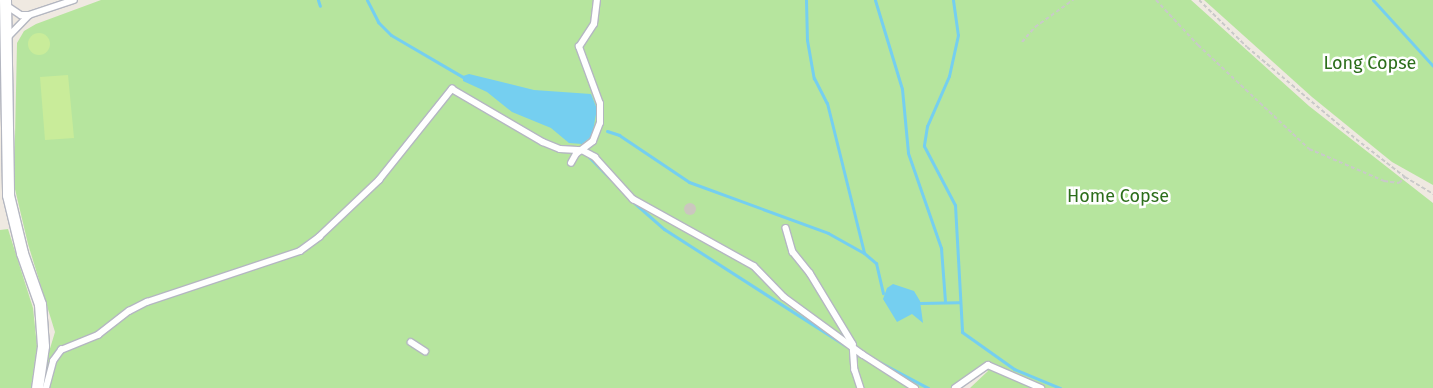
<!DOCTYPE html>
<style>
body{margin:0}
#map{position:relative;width:1433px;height:388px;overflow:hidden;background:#efe9e1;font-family:"Fira Sans",sans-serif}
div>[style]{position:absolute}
.green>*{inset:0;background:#b6e59e}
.pitch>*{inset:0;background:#c9ec9a}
.round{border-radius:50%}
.water>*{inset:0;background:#75cff0}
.stream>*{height:3px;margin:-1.5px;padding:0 1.5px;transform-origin:1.5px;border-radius:1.5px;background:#75cff0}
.building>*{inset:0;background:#cbc7bf}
.path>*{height:2px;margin-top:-1px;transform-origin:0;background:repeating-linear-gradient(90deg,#c9c9c9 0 4px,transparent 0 6.5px)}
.roads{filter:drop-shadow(1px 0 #b4b7c1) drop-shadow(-1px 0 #b4b7c1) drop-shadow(0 1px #b4b7c1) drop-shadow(0 -1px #b4b7c1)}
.service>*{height:5.5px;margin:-2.75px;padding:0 2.75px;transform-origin:2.75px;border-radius:2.75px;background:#fff}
.minor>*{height:11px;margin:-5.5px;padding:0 5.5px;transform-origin:5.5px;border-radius:5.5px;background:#fff}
span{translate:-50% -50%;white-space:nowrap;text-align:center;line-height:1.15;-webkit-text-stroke:5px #fff;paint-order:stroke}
.park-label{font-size:18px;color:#2c6e1b}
</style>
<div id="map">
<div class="green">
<i style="clip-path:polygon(101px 0,1191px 0,1309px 106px,1433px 203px,1433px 388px,970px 388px,988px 371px,982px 365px,956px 383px,955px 388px,38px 388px,55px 332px,28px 244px,14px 185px,17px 43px,24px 31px,36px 24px)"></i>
<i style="clip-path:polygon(1204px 0,1433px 0,1433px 185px,1392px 162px,1312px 97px)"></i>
<i style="clip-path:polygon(8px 229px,33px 308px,37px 346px,31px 388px,0 388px,0 230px)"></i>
</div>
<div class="pitch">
<i class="round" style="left:28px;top:33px;width:22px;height:22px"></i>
<i style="clip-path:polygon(68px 75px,74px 138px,45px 140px,40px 77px)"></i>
</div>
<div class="water">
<i style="clip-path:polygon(469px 74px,534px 90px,591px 94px,597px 109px,592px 136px,582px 144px,569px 143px,551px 128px,512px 112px,487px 92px,463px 81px,463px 76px)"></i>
<i style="clip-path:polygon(893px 284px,914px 291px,920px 301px,923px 323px,912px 314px,897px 322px,883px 299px,887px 288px)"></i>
</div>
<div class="stream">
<i style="left:318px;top:0;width:6px;rotate:72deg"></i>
<i style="left:367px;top:0;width:25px;rotate:63deg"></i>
<i style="left:378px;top:22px;width:18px;rotate:45deg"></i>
<i style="left:391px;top:35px;width:83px;rotate:30.3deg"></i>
<i style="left:806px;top:0;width:40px;rotate:88.6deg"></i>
<i style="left:807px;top:40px;width:39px;rotate:80deg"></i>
<i style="left:814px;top:78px;width:28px;rotate:63deg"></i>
<i style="left:827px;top:103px;width:154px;rotate:76.1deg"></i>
<i style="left:864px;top:253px;width:16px;rotate:40deg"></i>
<i style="left:876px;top:263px;width:31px;rotate:77deg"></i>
<i style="left:875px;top:0;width:93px;rotate:73.1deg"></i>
<i style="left:902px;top:89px;width:64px;rotate:84.6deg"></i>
<i style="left:908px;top:153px;width:101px;rotate:70.8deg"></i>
<i style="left:941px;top:248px;width:53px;rotate:85.7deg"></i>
<i style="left:953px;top:0;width:35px;rotate:82deg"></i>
<i style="left:958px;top:35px;width:42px;rotate:102.4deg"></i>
<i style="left:949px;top:76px;width:55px;rotate:113.7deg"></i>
<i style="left:927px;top:126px;width:20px;rotate:99deg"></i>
<i style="left:924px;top:146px;width:67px;rotate:62.3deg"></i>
<i style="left:955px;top:205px;width:127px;rotate:86.8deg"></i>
<i style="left:962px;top:332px;width:64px;rotate:35.4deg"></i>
<i style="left:1014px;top:369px;width:50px;rotate:22.4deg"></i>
<i style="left:1373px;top:0;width:89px;rotate:47.7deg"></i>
<i style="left:607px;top:131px;width:13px;rotate:18deg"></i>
<i style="left:619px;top:135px;width:84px;rotate:33.9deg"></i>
<i style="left:689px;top:182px;width:148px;rotate:20.1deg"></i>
<i style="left:828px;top:233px;width:41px;rotate:29.1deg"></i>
<i style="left:589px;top:157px;width:44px;rotate:45deg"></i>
<i style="left:631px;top:200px;width:44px;rotate:41.3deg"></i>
<i style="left:664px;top:229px;width:215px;rotate:32.7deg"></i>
<i style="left:920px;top:303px;width:39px;rotate:-1deg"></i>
<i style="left:870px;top:357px;width:66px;rotate:28.1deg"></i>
</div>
<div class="building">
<i class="round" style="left:684px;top:203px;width:12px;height:12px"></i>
</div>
<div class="path">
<i style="left:1156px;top:0;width:62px;rotate:47deg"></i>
<i style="left:1198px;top:45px;width:152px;rotate:43.1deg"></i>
<i style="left:1309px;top:149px;width:82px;rotate:23.1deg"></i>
<i style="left:1384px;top:181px;width:15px;rotate:8deg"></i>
<i style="left:1399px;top:183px;width:8px;rotate:-45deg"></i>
<i style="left:1199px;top:0;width:67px;rotate:44.4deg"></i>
<i style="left:1247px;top:47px;width:143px;rotate:40.2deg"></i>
<i style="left:1356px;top:139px;width:62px;rotate:37.8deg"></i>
<i style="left:1405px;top:177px;width:33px;rotate:31deg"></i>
<i style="left:1022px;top:42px;width:20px;rotate:-49deg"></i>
<i style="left:1035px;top:27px;width:47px;rotate:-35.4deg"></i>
</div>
<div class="roads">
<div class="service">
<i style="left:6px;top:5px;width:18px;rotate:34deg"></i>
<i style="left:21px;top:15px;width:8px"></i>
<i style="left:29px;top:15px;width:47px;rotate:-18.4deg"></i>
<i style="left:8px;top:37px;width:30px;rotate:-46deg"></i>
<i style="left:571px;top:163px;width:10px;rotate:-61deg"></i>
<i style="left:576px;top:154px;width:21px;rotate:-37deg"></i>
<i style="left:593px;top:141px;width:19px;rotate:-69deg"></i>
<i style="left:600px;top:123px;width:19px;rotate:-90deg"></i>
<i style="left:600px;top:104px;width:61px;rotate:-110.2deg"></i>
<i style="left:579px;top:47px;width:27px;rotate:-57deg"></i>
<i style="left:594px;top:24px;width:24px;rotate:-83deg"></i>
<i style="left:786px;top:228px;width:25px;rotate:74deg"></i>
<i style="left:793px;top:252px;width:27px;rotate:51deg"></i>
<i style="left:810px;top:273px;width:83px;rotate:58.8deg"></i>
<i style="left:853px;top:344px;width:26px;rotate:86deg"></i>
<i style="left:855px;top:370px;width:19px;rotate:72deg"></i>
<i style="left:411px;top:342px;width:17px;rotate:33deg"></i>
<i style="left:46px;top:388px;width:28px;rotate:-75deg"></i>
<i style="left:53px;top:361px;width:14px;rotate:-54deg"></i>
<i style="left:61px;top:350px;width:40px;rotate:-22deg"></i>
<i style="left:98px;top:335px;width:39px;rotate:-38deg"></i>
<i style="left:129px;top:311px;width:20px;rotate:-27deg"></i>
<i style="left:147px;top:302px;width:161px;rotate:-18.4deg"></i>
<i style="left:300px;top:251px;width:24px;rotate:-36deg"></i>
<i style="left:319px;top:237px;width:83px;rotate:-43.5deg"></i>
<i style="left:379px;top:180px;width:117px;rotate:-51.3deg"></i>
<i style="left:452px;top:89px;width:105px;rotate:30.2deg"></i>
<i style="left:543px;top:142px;width:18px;rotate:22deg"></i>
<i style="left:560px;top:149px;width:22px;rotate:3deg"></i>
<i style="left:582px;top:150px;width:15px;rotate:28deg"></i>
<i style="left:595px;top:157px;width:57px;rotate:47.9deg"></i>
<i style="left:633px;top:199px;width:138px;rotate:29deg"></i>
<i style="left:754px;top:266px;width:43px;rotate:45.9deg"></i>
<i style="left:784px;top:297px;width:97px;rotate:36.2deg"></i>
<i style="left:862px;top:354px;width:63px;rotate:32.7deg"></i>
<i style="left:955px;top:388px;width:40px;rotate:-34.9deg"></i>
<i style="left:988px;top:365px;width:58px;rotate:23.5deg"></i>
</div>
<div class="minor">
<i style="left:5px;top:0;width:195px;rotate:89.1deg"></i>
<i style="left:8px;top:195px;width:60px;rotate:76.4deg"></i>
<i style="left:22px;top:253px;width:54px;rotate:70.6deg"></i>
<i style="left:40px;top:304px;width:42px;rotate:85.9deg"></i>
<i style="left:43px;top:346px;width:42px;rotate:98.1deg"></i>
</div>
</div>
<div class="park-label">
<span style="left:1370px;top:63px">Long Copse</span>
<span style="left:1118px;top:196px">Home Copse</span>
</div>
</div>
